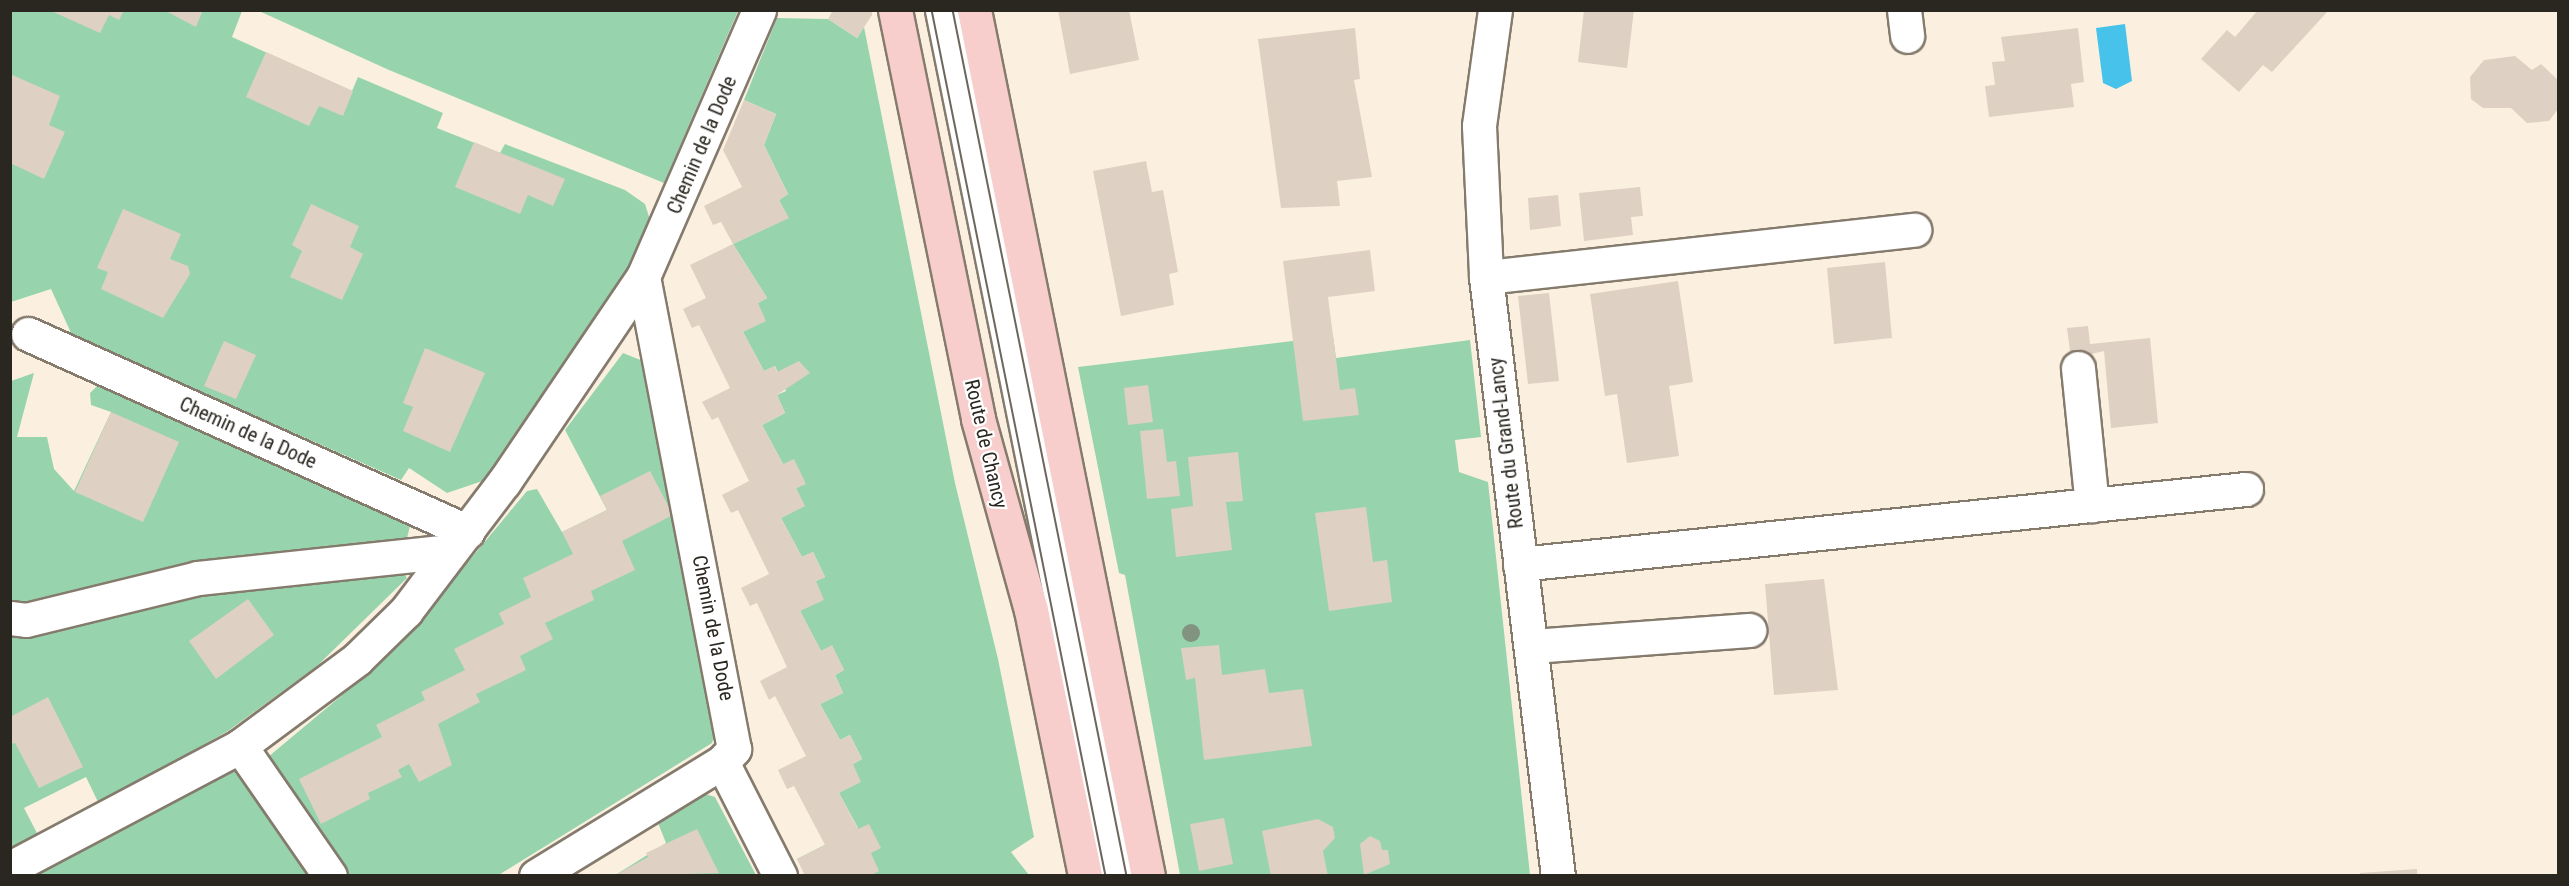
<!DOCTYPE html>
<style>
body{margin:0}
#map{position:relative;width:2569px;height:886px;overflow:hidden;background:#fbf0e0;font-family:"Roboto Condensed",sans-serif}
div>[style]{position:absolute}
.green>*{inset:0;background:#97d4ae}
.water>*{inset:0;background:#47c2ea}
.building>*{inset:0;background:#ded0c3}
.roads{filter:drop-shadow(2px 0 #857b6d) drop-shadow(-2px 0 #857b6d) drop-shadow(0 2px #857b6d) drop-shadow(0 -2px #857b6d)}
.minor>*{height:33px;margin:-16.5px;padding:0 16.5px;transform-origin:16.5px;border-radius:16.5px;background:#fff}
.major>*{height:33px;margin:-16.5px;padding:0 16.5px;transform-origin:16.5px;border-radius:16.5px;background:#f7cecc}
.tram>*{height:1.5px;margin:-0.75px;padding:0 0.75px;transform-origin:0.75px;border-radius:0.75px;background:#6d665d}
.trees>*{width:18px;height:18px;margin:-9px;border-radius:50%;background:#82937f}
span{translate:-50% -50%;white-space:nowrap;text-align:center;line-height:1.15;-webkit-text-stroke:4.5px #fff;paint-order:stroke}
.street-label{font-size:20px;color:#2a2620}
.frame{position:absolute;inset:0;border:12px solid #2a2620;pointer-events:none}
</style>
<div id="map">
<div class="green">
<i style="clip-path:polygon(10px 11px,242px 11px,232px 37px,352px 91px,358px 77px,443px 113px,437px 128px,500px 153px,505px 144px,625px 190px,645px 204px,651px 223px,616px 290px,494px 477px,447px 493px,409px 468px,401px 480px,72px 335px,51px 289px,11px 302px)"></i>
<i style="clip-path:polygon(259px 11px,738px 11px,664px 183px,389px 70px)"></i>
<i style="clip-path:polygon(777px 18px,828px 19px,857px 38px,864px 27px,955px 483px,998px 659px,1034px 837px,1011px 852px,1029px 875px,813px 876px,797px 859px,858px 828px,839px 793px,853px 764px,862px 759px,850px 735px,840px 740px,820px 704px,843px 693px,835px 675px,844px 670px,832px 646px,821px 651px,800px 611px,816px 581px,825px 577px,813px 552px,802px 557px,781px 518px,804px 506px,796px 488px,805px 484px,783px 464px,762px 425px,785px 413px,777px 395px,786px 391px,775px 366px,764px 371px,743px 332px,758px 303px,767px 298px,733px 244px,788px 218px,779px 200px,788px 194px,764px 145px,776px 114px,744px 100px)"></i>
<i style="clip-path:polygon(1333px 336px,1336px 358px,1470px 340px,1481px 437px,1455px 440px,1459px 472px,1488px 482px,1530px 875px,1180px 875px,1125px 575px,1119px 573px,1078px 367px)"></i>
<i style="clip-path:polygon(623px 353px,643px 361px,717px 726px,712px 743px,497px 876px,350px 875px,268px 757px,353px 686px,432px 605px,527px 491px,537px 489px,562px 532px,607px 510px,565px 430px)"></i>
<i style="clip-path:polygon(34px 373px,17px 437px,47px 437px,54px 469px,74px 491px,111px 412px,91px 405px,90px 393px,99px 384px,410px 526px,400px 567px,407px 578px,317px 666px,228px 731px,99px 804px,86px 777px,24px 808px,39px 837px,11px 850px,11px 381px)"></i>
<i style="clip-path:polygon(233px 766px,309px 875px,31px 876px)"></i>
<i style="clip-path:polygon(702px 793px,715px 797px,756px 875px,614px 876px,666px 843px,656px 818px)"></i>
</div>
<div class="water">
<i style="clip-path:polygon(2125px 24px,2132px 81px,2116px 89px,2103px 83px,2096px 28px)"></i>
</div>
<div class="building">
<i style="clip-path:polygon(49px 10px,124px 10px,119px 20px,109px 15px,100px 33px)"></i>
<i style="clip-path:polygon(164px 10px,203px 10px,196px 27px)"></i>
<i style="clip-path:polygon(833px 10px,872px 10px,872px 15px,857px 38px,828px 19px)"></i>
<i style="clip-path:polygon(1058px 10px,1129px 10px,1139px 60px,1070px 74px)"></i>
<i style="clip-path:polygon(1584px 10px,1634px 10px,1627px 68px,1578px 62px)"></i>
<i style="clip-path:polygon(2258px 10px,2329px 10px,2272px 72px,2263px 65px,2239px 92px,2201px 59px,2227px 30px,2235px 37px)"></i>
<i style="clip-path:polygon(1355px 28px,1360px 79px,1354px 80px,1372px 177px,1337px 181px,1340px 206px,1281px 208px,1258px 39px)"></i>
<i style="clip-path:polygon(2078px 28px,2084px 82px,2071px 84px,2074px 107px,1989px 117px,1985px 86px,1995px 85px,1992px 62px,2005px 61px,2001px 37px)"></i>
<i style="clip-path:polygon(266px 52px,353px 91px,343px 116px,319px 106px,309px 126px,246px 97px)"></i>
<i style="clip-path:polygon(2515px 56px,2532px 70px,2541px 64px,2558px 80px,2558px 109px,2549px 121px,2527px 123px,2511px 108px,2483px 108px,2471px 99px,2470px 77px,2484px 60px)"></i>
<i style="clip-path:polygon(10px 74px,60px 96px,49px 125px,65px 132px,44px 179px,10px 163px)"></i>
<i style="clip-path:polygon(744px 100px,776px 114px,764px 145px,788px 194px,779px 200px,789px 218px,733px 244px,721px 222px,713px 225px,704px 206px,742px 187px,723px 150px)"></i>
<i style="clip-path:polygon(474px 142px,565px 179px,553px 206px,528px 195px,520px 214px,455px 187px)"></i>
<i style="clip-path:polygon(1146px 161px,1152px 192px,1163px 190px,1178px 272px,1169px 274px,1174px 305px,1121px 316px,1093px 171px)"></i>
<i style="clip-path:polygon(1640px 187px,1643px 216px,1631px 217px,1633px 235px,1584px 241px,1579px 193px)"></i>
<i style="clip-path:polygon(1558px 195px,1561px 226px,1530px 230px,1528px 198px)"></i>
<i style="clip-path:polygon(311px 204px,359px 226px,350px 247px,363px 254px,342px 300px,290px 277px,302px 251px,292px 245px)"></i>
<i style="clip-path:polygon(123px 209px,181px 234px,170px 259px,188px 266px,190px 274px,163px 318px,101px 289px,108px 272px,97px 268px)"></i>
<i style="clip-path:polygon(733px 244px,767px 298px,758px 303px,766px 321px,743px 332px,764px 371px,775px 366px,777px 372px,799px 361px,810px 373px,777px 395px,785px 413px,762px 425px,783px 464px,794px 459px,806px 484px,796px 488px,805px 506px,781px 518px,802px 557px,813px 552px,825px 577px,816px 581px,824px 600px,800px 611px,821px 651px,832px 645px,844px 670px,835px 675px,843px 693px,820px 704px,840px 740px,850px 735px,862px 759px,853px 764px,861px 782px,839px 793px,858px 829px,869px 824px,881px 848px,871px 853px,879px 871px,870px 876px,805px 876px,797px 859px,825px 845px,794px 786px,787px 789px,778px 770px,806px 756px,775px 696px,769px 700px,760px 681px,787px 667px,757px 603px,750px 606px,741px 588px,769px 574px,738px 510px,731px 513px,722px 495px,749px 481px,718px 417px,712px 420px,702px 402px,730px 388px,699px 325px,692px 328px,683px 309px,706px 298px,690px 265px)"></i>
<i style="clip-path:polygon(1370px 250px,1375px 291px,1328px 297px,1340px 390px,1355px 388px,1359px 415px,1303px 421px,1283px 261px)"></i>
<i style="clip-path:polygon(1885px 262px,1892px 338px,1834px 344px,1827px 268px)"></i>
<i style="clip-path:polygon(1678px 281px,1693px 382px,1669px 386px,1679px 456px,1627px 463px,1617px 394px,1605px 396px,1590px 294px)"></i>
<i style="clip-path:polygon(1549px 293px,1559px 381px,1528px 384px,1518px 296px)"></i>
<i style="clip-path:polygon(2088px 326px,2090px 344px,2150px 338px,2158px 423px,2111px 428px,2104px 351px,2071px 359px,2067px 328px)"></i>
<i style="clip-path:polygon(224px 341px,256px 355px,236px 399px,204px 386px)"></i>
<i style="clip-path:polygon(425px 348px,485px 373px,450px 452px,403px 431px,413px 407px,403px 403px)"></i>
<i style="clip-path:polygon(1148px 385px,1153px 422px,1128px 425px,1124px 388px)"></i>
<i style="clip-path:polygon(111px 412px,179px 442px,143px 522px,75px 492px)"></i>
<i style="clip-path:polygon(1163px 429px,1167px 462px,1176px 461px,1180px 496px,1147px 499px,1140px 431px)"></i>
<i style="clip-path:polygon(1238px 452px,1243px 501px,1226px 502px,1232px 550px,1176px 557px,1171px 509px,1193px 506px,1188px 457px)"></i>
<i style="clip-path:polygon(650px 471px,673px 515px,622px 541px,635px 570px,591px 591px,594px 600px,545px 623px,553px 639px,520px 656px,526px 670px,476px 694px,480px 702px,438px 724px,452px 765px,419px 782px,409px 764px,398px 770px,402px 777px,368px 793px,370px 799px,321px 824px,299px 779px,382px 737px,376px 725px,425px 700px,421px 692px,465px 670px,454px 649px,504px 624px,499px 613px,531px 597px,523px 578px,573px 554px,562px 532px,607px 510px,600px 496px)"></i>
<i style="clip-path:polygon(1366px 507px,1373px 562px,1387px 560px,1392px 602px,1329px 611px,1315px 513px)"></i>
<i style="clip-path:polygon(1824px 579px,1838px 690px,1774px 695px,1765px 584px)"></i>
<i style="clip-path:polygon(248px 599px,274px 635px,216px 679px,189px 641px)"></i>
<i style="clip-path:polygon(1219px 645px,1222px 675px,1265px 669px,1269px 693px,1303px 689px,1312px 746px,1204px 760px,1195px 678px,1186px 680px,1181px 648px)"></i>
<i style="clip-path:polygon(48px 697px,83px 767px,39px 788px,15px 743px,10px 744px,10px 717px)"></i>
<i style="clip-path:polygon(1224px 818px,1233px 864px,1199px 871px,1190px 824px)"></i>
<i style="clip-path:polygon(1318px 819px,1333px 827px,1335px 838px,1323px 851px,1328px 876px,1271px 876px,1262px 831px)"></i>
<i style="clip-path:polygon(697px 829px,719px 873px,614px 876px,648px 857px,646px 853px)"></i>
<i style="clip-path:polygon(1370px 836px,1380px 841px,1382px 850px,1388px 850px,1390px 864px,1364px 875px,1360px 844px)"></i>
<i style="clip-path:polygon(2417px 869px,2417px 876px,2360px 876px,2360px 873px)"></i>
</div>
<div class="roads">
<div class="minor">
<i style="left:942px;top:10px;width:884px;rotate:78.58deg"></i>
<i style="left:1495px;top:10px;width:117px;rotate:97.9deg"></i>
<i style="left:1479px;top:126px;width:151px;rotate:87.3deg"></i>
<i style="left:1486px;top:277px;width:603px;rotate:83.15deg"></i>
<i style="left:1904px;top:10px;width:26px;rotate:83deg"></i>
<i style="left:1486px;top:277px;width:431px;rotate:-6.3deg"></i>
<i style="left:28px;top:334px;width:482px;rotate:24.2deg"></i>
<i style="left:2078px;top:368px;width:138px;rotate:84.2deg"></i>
<i style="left:1520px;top:564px;width:730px;rotate:-5.9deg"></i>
<i style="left:10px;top:618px;width:16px;rotate:7deg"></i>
<i style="left:26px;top:620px;width:177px;rotate:-13.7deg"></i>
<i style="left:198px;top:578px;width:254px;rotate:-6.1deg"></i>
<i style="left:1532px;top:646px;width:218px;rotate:-4.2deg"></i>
<i style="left:240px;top:746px;width:158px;rotate:55.3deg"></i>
<i style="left:722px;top:762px;width:128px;rotate:63deg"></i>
<i style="left:10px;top:868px;width:260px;rotate:-27.9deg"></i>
<i style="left:240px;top:746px;width:146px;rotate:-36.6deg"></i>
<i style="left:357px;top:659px;width:69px;rotate:-44.4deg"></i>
<i style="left:406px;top:611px;width:162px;rotate:-52.8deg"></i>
<i style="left:504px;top:482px;width:248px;rotate:-55.9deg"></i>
<i style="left:643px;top:277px;width:291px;rotate:-66.5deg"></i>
<i style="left:536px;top:876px;width:218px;rotate:-31.5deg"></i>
<i style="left:722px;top:762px;width:18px;rotate:-47deg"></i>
<i style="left:734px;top:749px;width:481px;rotate:-100.9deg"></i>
</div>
<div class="major">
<i style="left:895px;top:10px;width:417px;rotate:78.5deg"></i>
<i style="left:978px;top:419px;width:198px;rotate:74.5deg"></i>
<i style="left:1031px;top:610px;width:271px;rotate:78.5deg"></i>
<i style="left:974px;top:10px;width:883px;rotate:78.64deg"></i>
</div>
</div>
<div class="tram">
<i style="left:932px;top:10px;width:883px;rotate:78.64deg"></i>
<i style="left:953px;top:10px;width:883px;rotate:78.64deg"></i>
</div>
<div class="trees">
<i style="left:1191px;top:633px"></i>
</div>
<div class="street-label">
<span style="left:702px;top:145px;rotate:-67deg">Chemin de la Dode</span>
<span style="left:248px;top:433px;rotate:24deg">Chemin de la Dode</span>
<span style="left:1506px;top:443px;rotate:-97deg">Route du Grand-Lancy</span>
<span style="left:986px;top:444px;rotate:77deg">Route de Chancy</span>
<span style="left:713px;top:628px;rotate:79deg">Chemin de la Dode</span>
</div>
<div class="frame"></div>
</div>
